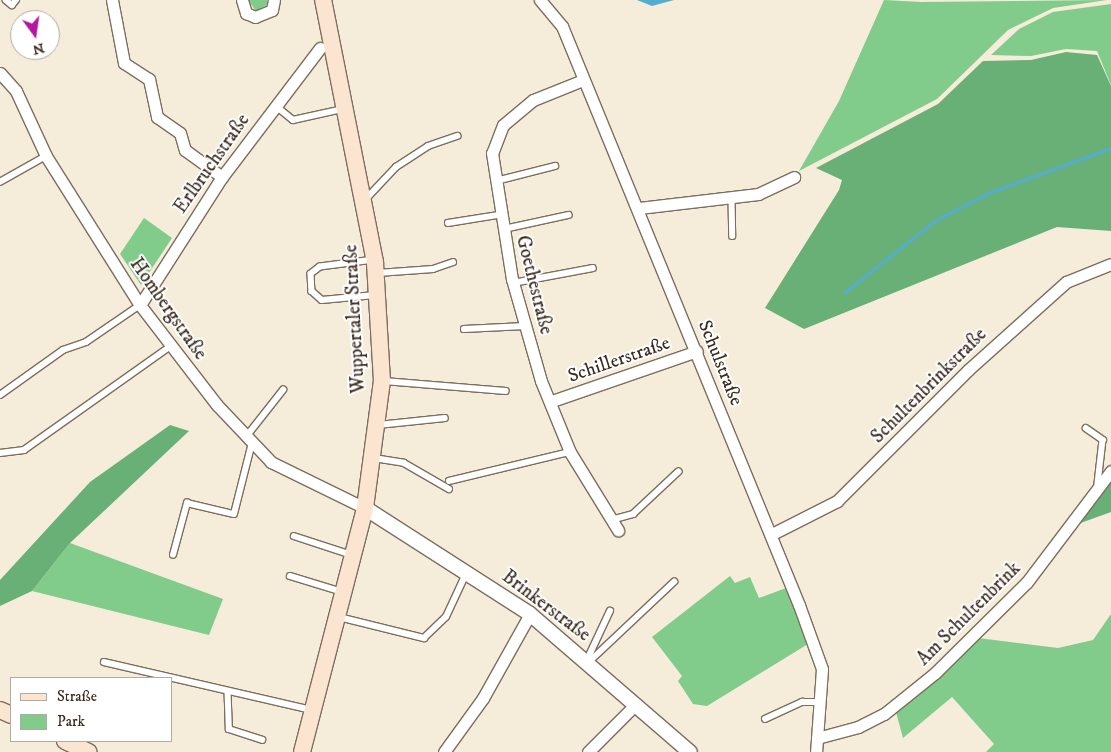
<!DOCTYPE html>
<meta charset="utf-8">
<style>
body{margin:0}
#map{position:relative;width:1111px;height:752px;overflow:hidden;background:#f5ecd9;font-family:"IM FELL DW Pica",serif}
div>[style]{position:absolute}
.green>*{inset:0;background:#81cc8a}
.forest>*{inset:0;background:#68b076}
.water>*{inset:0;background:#53add1}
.stream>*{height:3px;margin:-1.5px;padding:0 1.5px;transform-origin:1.5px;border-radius:1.5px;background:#53add1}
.roads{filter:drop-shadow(1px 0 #7c6e5f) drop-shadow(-1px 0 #7c6e5f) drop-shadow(0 1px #7c6e5f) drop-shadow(0 -1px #7c6e5f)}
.service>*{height:5.5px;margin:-2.75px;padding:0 2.75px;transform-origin:2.75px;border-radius:2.75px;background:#fff}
.minor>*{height:11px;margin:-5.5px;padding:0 5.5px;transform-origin:5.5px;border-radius:5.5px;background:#fff}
.tertiary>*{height:14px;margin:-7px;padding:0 7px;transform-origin:7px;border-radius:7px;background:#fff}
.secondary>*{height:16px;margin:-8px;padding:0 8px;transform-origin:8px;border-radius:8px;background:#fce5d0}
span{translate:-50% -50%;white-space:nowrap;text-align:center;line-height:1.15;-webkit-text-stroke:4px #fff;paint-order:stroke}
.street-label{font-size:19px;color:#3b2a1e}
.legend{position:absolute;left:10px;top:677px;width:162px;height:65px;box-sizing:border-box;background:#fff;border:1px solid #b1aaa5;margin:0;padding:6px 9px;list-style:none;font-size:15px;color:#3b2a1e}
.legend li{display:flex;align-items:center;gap:10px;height:25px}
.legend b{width:25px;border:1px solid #b1aaa5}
.north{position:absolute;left:10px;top:10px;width:50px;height:50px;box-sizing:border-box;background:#fff;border:1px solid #b1aaa5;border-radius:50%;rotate:166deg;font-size:14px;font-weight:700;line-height:20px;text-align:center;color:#3b2a1e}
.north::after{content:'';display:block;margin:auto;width:18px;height:22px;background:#b5179e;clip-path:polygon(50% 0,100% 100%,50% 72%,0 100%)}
</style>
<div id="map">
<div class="green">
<i style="clip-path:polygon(248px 0,267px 0,267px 5px,256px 11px)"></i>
<i style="clip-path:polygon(884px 0,921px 2px,1107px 0,1053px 8px,1008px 30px,937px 99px,799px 171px,839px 101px)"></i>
<i style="clip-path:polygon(1111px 4px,1111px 85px,1097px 51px,1066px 49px,1031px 56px,991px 55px,1019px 29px,1053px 12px)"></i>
<i style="clip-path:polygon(144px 218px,172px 238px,141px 285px,120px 254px)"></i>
<i style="clip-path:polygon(70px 543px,223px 599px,209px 635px,32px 591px)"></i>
<i style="clip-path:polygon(730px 576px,735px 583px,750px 577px,759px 598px,786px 588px,808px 644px,707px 706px,693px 704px,678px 681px,682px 676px,652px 637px)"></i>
<i style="clip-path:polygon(1111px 614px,1111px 752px,986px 752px,994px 744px,952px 697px,903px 738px,896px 712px,978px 638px,1058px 648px,1093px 640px)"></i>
</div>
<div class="forest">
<i style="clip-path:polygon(1066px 52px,1097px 55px,1111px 86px,1111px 231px,1057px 227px,804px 329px,765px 308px,839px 190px,842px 180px,816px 168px,938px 104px,983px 61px,1031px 60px)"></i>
<i style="clip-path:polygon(170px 425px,189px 431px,70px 543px,32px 591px,0 606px,0 580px,90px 482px)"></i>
<i style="clip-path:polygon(1111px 480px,1111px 512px,1075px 525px)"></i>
</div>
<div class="water">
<i style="clip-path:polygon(637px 0,674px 0,652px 6px)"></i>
</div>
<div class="stream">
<i style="left:845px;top:292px;width:116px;rotate:-38.4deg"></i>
<i style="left:936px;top:220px;width:59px;rotate:-27.4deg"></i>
<i style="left:988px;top:193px;width:131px;rotate:-20.1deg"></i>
</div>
<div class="roads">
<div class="service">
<i style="left:6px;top:0;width:8px;rotate:40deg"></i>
<i style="left:12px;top:5px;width:6px;rotate:-51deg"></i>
<i style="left:276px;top:106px;width:22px;rotate:39deg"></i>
<i style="left:293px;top:120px;width:51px;rotate:-12.4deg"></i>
<i style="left:496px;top:181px;width:61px;rotate:-14.3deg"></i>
<i style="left:0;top:182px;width:53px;rotate:-29.5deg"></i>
<i style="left:732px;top:197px;width:39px;rotate:89deg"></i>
<i style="left:366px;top:199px;width:44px;rotate:-46.8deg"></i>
<i style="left:396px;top:167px;width:38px;rotate:-33deg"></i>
<i style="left:428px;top:146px;width:31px;rotate:-19deg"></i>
<i style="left:448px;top:223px;width:51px;rotate:-9.1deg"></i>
<i style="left:504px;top:229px;width:66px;rotate:-12.3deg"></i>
<i style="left:374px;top:260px;width:54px;rotate:172.6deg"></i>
<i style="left:320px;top:267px;width:11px;rotate:142deg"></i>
<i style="left:311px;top:274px;width:17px;rotate:87deg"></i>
<i style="left:312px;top:291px;width:13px;rotate:42deg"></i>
<i style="left:322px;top:300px;width:53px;rotate:-5.4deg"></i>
<i style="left:378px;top:273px;width:55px;rotate:-4.2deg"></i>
<i style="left:433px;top:269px;width:21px;rotate:-19deg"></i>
<i style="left:513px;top:283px;width:81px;rotate:-10.6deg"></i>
<i style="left:464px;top:329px;width:61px;rotate:-2.8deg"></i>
<i style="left:384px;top:381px;width:122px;rotate:4.7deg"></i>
<i style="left:0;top:395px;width:77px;rotate:-35.5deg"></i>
<i style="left:63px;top:350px;width:24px;rotate:-19deg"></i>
<i style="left:86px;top:342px;width:65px;rotate:-34.4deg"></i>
<i style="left:378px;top:425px;width:67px;rotate:-6deg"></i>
<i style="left:1086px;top:428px;width:21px;rotate:35deg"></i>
<i style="left:1103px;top:440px;width:44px;rotate:96.5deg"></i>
<i style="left:246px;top:437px;width:60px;rotate:-51.8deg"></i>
<i style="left:0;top:453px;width:24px;rotate:-7deg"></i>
<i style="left:24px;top:450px;width:180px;rotate:-35.3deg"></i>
<i style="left:374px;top:458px;width:30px;rotate:9deg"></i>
<i style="left:404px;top:463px;width:52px;rotate:30deg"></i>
<i style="left:449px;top:481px;width:124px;rotate:-13.5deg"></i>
<i style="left:611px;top:520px;width:23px;rotate:-15deg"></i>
<i style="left:633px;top:514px;width:62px;rotate:-43deg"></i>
<i style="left:294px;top:536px;width:61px;rotate:18.1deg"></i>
<i style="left:173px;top:555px;width:54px;rotate:-74.9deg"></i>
<i style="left:187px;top:503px;width:48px;rotate:13.2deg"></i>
<i style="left:234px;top:514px;width:73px;rotate:-75.8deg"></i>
<i style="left:290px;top:576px;width:55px;rotate:16.8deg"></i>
<i style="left:339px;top:617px;width:88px;rotate:13.9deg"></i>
<i style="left:424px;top:638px;width:30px;rotate:-44deg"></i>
<i style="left:446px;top:617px;width:47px;rotate:-65.1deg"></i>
<i style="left:587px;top:660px;width:54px;rotate:-64.9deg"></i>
<i style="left:104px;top:662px;width:213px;rotate:13deg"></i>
<i style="left:589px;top:662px;width:117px;rotate:-43.3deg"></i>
<i style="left:228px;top:691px;width:38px;rotate:88deg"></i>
<i style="left:229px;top:729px;width:35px;rotate:18deg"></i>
<i style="left:765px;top:719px;width:41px;rotate:-24.7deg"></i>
<i style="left:802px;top:702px;width:18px"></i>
</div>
<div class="minor">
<i style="left:112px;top:0;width:64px;rotate:79.2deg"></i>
<i style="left:124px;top:63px;width:30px;rotate:33deg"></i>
<i style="left:149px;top:79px;width:39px;rotate:78deg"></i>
<i style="left:157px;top:117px;width:28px;rotate:35deg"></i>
<i style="left:180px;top:133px;width:18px;rotate:74deg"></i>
<i style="left:185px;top:150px;width:46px;rotate:36.1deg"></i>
<i style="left:242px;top:0;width:14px;rotate:73deg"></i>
<i style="left:246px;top:13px;width:10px;rotate:24deg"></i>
<i style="left:255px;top:17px;width:18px;rotate:-22deg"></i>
<i style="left:272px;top:10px;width:10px;rotate:-79deg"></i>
<i style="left:540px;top:0;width:34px;rotate:50deg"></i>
<i style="left:562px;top:26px;width:626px;rotate:67.74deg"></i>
<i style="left:799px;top:605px;width:68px;rotate:70.2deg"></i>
<i style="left:822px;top:669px;width:83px;rotate:94.1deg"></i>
<i style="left:0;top:73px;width:24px;rotate:48deg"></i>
<i style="left:16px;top:91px;width:72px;rotate:65.2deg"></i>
<i style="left:46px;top:156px;width:176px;rotate:57.8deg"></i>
<i style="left:140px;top:305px;width:126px;rotate:52.4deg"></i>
<i style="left:217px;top:405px;width:79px;rotate:46.5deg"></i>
<i style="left:271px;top:462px;width:105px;rotate:26.1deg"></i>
<i style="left:583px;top:80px;width:54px;rotate:158.2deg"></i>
<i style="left:533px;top:100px;width:39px;rotate:140deg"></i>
<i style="left:503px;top:125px;width:30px;rotate:111deg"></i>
<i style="left:492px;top:153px;width:128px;rotate:81deg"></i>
<i style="left:512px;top:279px;width:106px;rotate:74.1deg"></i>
<i style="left:541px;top:381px;width:77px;rotate:67.8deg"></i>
<i style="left:570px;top:452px;width:92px;rotate:58.4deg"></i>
<i style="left:639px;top:208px;width:120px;rotate:-6.7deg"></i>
<i style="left:758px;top:194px;width:40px;rotate:-25deg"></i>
<i style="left:140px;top:305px;width:152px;rotate:-57.4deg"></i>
<i style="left:222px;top:177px;width:162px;rotate:-52.8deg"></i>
<i style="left:552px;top:401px;width:153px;rotate:-19deg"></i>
<i style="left:772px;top:534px;width:73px;rotate:-26.9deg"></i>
<i style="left:837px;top:501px;width:185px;rotate:-45deg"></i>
<i style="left:968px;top:370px;width:132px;rotate:-41.9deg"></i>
<i style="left:1066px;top:282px;width:48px;rotate:-21.8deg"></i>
<i style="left:817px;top:738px;width:42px;rotate:-15deg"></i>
<i style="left:858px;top:727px;width:29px;rotate:-27deg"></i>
<i style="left:884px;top:714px;width:65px;rotate:-38.8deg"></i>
<i style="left:935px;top:673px;width:129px;rotate:-44.7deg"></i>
<i style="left:1027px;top:582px;width:139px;rotate:-52.9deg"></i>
<i style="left:444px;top:752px;width:67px;rotate:-54.2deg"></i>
<i style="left:483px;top:698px;width:96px;rotate:-60.8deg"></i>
<i style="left:588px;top:752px;width:68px;rotate:-45deg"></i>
</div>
<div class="tertiary">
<i style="left:365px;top:508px;width:196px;rotate:32.7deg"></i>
<i style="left:530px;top:614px;width:211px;rotate:40.8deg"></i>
</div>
<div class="secondary">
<i style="left:0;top:710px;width:12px;rotate:24deg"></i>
<i style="left:65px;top:741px;width:26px;rotate:25deg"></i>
<i style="left:302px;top:752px;width:252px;rotate:-75.5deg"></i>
<i style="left:365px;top:508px;width:128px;rotate:-82.4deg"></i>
<i style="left:382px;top:381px;width:119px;rotate:-93.4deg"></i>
<i style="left:375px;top:262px;width:267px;rotate:-101.2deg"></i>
</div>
</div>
<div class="street-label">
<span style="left:212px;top:164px;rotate:-55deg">Erlbruchstraße</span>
<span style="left:534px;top:285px;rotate:76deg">Goethestraße</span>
<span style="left:168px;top:309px;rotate:55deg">Hombergstraße</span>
<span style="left:355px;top:319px;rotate:-93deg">Wuppertaler Straße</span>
<span style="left:619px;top:360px;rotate:-19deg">Schillerstraße</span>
<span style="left:720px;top:363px;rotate:68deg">Schulstraße</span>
<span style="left:929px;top:386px;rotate:-45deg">Schultenbrinkstraße</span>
<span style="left:546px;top:606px;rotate:37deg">Brinkerstraße</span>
<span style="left:969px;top:614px;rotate:-45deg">Am Schultenbrink</span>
</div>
<ul class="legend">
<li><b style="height:6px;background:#fce5d0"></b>Straße</li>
<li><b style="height:14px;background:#81cc8a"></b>Park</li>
</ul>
<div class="north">N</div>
</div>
